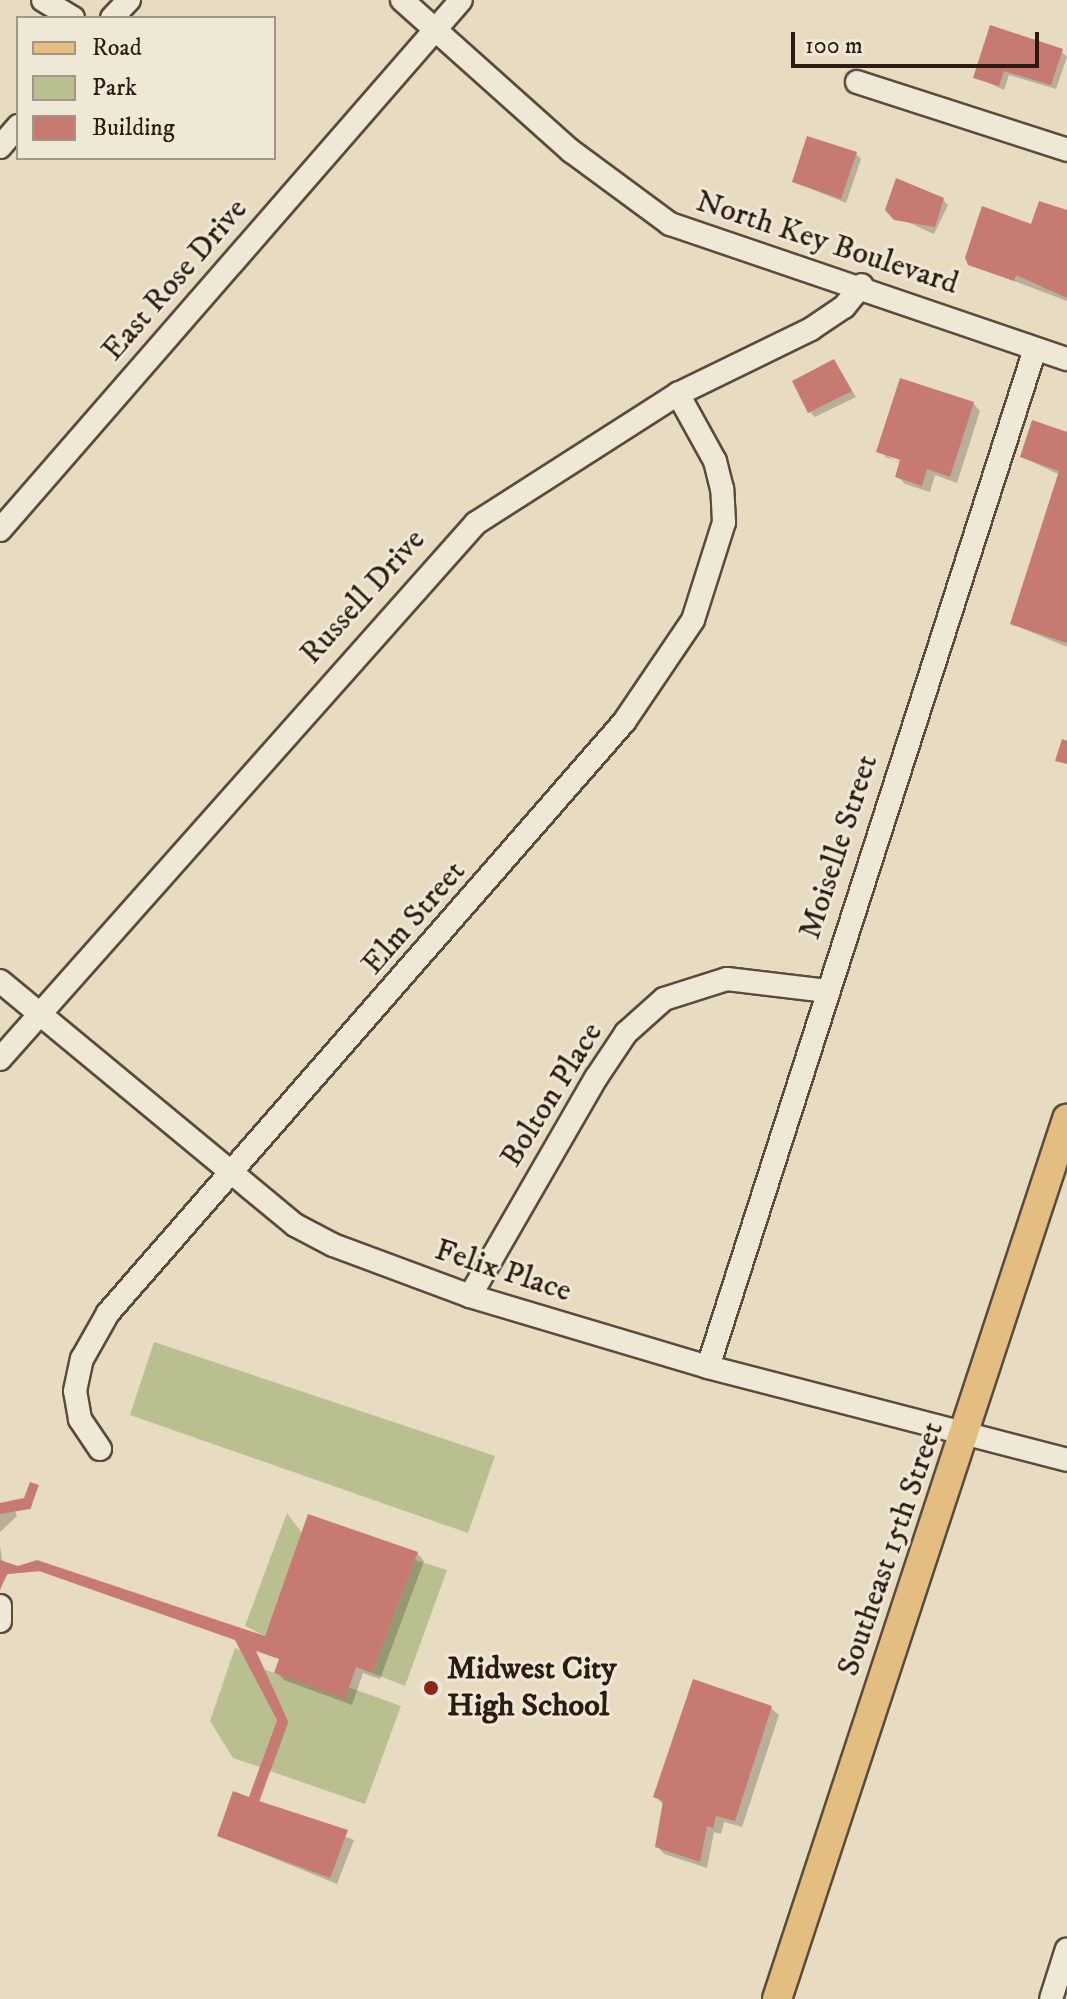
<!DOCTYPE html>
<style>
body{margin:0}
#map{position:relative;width:1067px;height:1999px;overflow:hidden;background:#e7dbc2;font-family:"IM FELL DW Pica",serif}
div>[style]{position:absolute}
.green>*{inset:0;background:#babf90}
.shadow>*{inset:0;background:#0003}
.building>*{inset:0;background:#c77a71}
.roads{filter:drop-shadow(2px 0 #5b4b3c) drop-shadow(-2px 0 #5b4b3c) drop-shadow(0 2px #5b4b3c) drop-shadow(0 -2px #5b4b3c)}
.minor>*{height:22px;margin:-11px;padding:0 11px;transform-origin:11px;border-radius:11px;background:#efe8d7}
.major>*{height:28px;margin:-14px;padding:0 14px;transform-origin:14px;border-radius:14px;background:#e4be81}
.dots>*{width:22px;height:22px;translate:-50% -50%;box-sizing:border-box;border:4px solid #efe8d7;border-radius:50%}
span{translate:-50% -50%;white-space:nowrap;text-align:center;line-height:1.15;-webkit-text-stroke:6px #efe8d7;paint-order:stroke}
.street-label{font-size:32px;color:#2c1b10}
.poi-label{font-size:32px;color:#2c1b10;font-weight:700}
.left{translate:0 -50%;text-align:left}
.legend{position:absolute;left:16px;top:16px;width:260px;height:144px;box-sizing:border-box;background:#efe8d7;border:2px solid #a19687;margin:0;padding:10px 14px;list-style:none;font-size:24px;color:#2c1b10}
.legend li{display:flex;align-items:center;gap:16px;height:40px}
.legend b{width:40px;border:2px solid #a19687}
.scale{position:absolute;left:791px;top:32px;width:248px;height:36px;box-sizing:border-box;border:4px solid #2c1b10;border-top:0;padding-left:10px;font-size:24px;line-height:28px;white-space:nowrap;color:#2c1b10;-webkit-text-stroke:6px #efe8d7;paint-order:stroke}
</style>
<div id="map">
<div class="green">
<i style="clip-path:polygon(154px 1342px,495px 1456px,468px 1533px,130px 1415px)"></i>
<i style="clip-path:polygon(287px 1513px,302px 1533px,265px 1636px,245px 1626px)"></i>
<i style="clip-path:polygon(415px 1560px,447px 1570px,405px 1686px,372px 1673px)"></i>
<i style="clip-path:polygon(235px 1648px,243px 1651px,277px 1720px,260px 1767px,233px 1758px,210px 1721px)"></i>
<i style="clip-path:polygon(263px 1669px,344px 1698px,348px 1687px,401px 1706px,365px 1804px,270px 1771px,287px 1721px)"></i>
</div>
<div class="shadow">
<i style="clip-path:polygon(1061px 51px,1067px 57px,1056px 89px,1009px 75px,1004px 90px,975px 77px)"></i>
<i style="clip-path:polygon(856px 154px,861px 159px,846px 203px,794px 182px)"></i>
<i style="clip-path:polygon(943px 200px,948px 205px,934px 234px,892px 215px)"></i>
<i style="clip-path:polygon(1067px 212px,1067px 301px,969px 264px,1033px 226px)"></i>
<i style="clip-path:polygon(834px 361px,856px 397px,815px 417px,810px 412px)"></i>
<i style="clip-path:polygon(evenodd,973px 403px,980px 411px,957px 483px,935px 475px,930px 492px,905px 484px,897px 476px,901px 464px,879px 451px,973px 403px,885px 453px,910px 462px,909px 465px,885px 457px,885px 453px)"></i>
<i style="clip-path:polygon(1033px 423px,1067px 432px,1067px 647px,1012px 624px,1060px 475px,1022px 457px)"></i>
<i style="clip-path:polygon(37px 1487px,31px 1509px,14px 1508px,17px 1516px,0 1532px,0 1506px,26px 1500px)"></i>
<i style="clip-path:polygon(0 1545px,2px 1560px,13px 1568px,37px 1562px,266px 1638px,417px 1553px,424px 1561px,380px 1679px,363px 1673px,352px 1705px,284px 1680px,277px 1672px,281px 1659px,255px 1650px,288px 1723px,259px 1803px,354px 1840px,337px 1884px,219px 1836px,250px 1799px,279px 1720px,237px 1640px,41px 1571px,8px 1574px,0 1587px)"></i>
<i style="clip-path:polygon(771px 1708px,779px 1715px,742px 1827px,724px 1822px,721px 1834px,714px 1832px,707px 1868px,664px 1854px,657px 1846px,664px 1805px,655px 1796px)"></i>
</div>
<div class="building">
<i style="clip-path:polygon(990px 25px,1063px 49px,1051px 85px,1004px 71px,999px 86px,973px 78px)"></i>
<i style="clip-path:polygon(807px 136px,857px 152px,841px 199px,792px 182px)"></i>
<i style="clip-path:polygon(896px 178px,944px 198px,935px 227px,894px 220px,885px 210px)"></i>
<i style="clip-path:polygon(1039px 201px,1067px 210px,1067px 298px,1016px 275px,1014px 281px,968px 265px,965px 258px,982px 206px,1031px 224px)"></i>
<i style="clip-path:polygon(834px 359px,852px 391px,808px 413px,792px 381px)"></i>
<i style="clip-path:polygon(900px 378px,974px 402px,950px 477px,927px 469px,922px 486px,895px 477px,900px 460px,876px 452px)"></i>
<i style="clip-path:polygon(1032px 420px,1067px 432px,1067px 643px,1010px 624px,1059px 471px,1020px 457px)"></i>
<i style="clip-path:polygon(1062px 739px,1067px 741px,1067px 764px,1055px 761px)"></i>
<i style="clip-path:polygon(30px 1482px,39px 1485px,30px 1509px,0 1514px,0 1503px,24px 1498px)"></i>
<i style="clip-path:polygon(308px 1514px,418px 1552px,372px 1673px,356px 1667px,345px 1699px,274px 1673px,279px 1659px,256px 1651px,288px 1721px,259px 1801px,348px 1830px,330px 1878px,217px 1836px,233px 1791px,249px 1797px,277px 1720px,235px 1640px,39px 1571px,7px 1574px,0 1590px,0 1560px,18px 1566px,37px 1560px,265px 1636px)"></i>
<i style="clip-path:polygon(693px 1679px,772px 1706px,735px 1821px,716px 1816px,713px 1828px,707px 1826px,700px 1862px,655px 1847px,663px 1801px,653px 1797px)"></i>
</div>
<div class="roads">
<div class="minor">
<i style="left:43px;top:0;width:35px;rotate:31deg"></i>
<i style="left:402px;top:0;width:227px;rotate:41.8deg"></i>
<i style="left:571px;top:151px;width:123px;rotate:36.4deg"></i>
<i style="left:670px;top:224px;width:419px;rotate:18.8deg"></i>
<i style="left:112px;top:18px;width:25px;rotate:-47deg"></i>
<i style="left:857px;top:82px;width:221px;rotate:17.9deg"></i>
<i style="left:0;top:147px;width:28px;rotate:-49deg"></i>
<i style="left:0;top:530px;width:702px;rotate:-48.98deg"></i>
<i style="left:0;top:981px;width:383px;rotate:39.6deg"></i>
<i style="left:295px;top:1225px;width:43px;rotate:27.8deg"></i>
<i style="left:333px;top:1245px;width:146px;rotate:20.4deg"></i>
<i style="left:470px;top:1296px;width:248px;rotate:16.6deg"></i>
<i style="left:708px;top:1367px;width:371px;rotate:14.5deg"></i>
<i style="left:0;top:1059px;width:717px;rotate:-48.39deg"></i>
<i style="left:476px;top:523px;width:240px;rotate:-32.6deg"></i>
<i style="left:678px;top:394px;width:148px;rotate:-26deg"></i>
<i style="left:811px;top:329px;width:40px;rotate:-34deg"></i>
<i style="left:844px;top:307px;width:28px;rotate:-51deg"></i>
<i style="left:470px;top:1296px;width:252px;rotate:-60deg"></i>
<i style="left:596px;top:1078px;width:54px;rotate:-56.3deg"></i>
<i style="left:626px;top:1033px;width:51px;rotate:-41.8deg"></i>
<i style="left:664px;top:999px;width:66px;rotate:-17.6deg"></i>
<i style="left:727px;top:979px;width:101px;rotate:6.8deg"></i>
<i style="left:708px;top:1367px;width:1069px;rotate:-72.19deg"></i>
<i style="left:100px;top:1449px;width:36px;rotate:-124deg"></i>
<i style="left:80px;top:1419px;width:28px;rotate:-100deg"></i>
<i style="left:75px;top:1391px;width:33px;rotate:-78deg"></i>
<i style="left:82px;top:1359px;width:53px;rotate:-60.5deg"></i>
<i style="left:108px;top:1313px;width:785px;rotate:-48.88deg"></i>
<i style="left:624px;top:722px;width:123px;rotate:-55.9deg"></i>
<i style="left:693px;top:620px;width:103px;rotate:-72.4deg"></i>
<i style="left:724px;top:522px;width:33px;rotate:-93deg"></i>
<i style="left:722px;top:489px;width:29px;rotate:-104deg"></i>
<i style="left:715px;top:461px;width:77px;rotate:-118.9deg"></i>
<i style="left:0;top:1606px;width:15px;rotate:90deg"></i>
<i style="left:1051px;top:1999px;width:52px;rotate:-72.3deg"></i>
</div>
<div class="major">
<i style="left:777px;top:1999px;width:927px;rotate:-71.76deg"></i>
</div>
</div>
<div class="dots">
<i style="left:431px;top:1688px;background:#8f2418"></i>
</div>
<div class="street-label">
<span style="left:827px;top:243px;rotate:18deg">North Key Boulevard</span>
<span style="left:175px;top:280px;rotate:-49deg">East Rose Drive</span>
<span style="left:363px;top:597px;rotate:-48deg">Russell Drive</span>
<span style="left:839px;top:847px;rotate:-72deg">Moiselle Street</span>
<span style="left:414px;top:918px;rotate:-49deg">Elm Street</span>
<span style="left:552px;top:1095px;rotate:-58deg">Bolton Place</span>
<span style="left:503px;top:1271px;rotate:18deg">Felix Place</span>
<span style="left:891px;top:1549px;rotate:-71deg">Southeast 15th Street</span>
</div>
<div class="poi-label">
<span class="left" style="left:447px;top:1688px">Midwest City<br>High School</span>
</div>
<ul class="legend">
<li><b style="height:10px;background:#e4be81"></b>Road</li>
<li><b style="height:22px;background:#babf90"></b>Park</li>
<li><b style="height:22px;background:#c77a71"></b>Building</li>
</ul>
<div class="scale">100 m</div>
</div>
